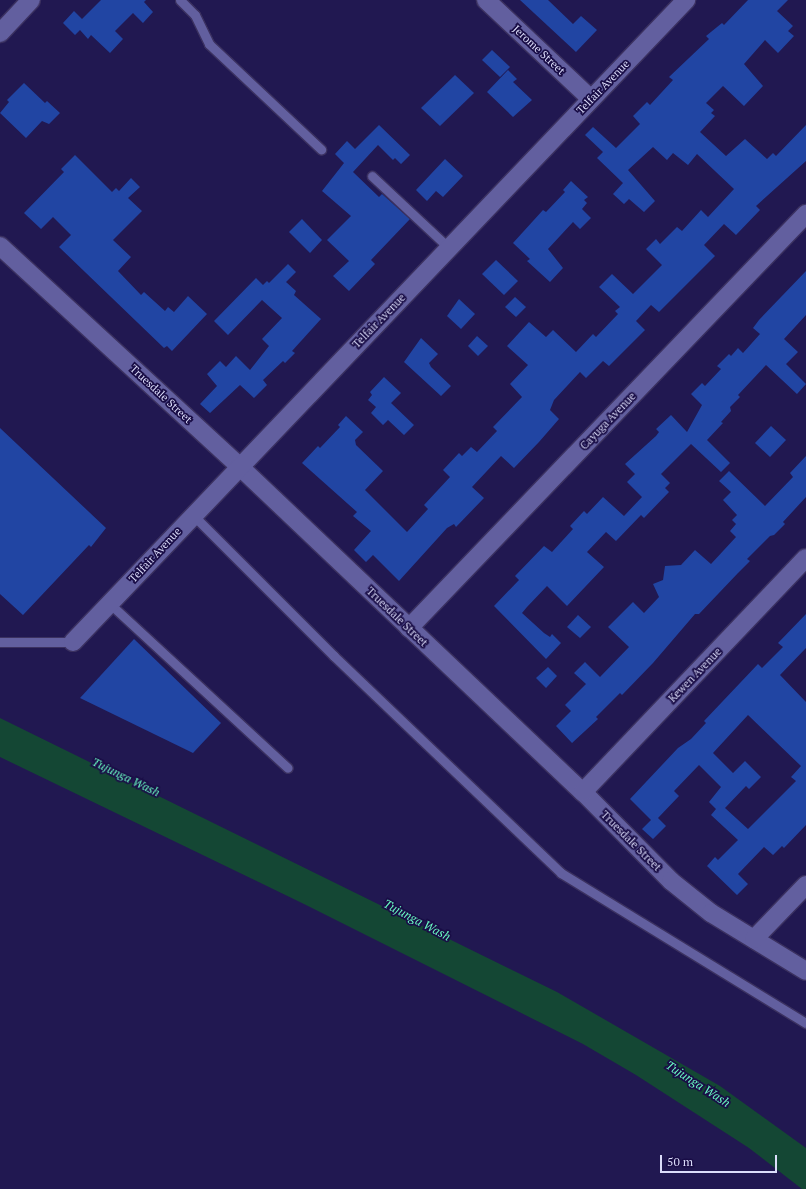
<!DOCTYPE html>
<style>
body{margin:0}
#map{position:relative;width:806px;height:1189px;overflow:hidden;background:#211851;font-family:"PT Serif",serif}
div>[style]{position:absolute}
.water>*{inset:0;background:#144734}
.building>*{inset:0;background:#2145a3}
.roads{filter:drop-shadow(1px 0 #3b3160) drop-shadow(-1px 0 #3b3160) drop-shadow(0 1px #3b3160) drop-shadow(0 -1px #3b3160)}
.lane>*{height:9px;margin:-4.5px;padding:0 4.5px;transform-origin:4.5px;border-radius:4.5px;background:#625f9f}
.street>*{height:18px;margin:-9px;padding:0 9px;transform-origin:9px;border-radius:9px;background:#625f9f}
span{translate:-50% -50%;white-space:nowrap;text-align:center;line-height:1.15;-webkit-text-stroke:3.5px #190d46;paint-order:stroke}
.street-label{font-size:11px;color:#dcddfa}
.water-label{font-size:12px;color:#6afcc3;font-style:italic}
.scale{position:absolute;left:660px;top:1155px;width:117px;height:18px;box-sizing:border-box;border:2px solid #dcddfa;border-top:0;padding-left:5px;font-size:12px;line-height:14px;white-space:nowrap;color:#dcddfa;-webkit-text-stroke:3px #190d46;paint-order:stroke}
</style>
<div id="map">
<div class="water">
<i style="clip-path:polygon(0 718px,557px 992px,720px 1086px,806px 1148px,806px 1189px,802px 1189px,749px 1148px,636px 1075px,583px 1044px,306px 905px,0 757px)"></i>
</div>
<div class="building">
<i style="clip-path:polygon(101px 0,146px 0,144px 2px,153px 12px,143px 23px,133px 13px,115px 31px,123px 39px,110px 53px,91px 35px,88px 39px,80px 30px,75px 35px,63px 23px,74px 11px,82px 19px)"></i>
<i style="clip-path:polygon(520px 0,548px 0,573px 24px,581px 16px,597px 30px,576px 52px)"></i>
<i style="clip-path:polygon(748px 0,788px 0,777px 11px,793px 26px,788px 31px,794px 36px,778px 53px,765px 40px,744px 64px,763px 86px,744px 106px,723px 86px,706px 103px,714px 110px,711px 113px,715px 116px,700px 132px,726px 156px,745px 139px,767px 159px,773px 153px,776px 156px,806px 125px,806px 161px,756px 206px,760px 210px,736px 235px,724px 224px,704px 245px,715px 256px,659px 312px,651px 305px,636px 321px,645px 330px,609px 366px,603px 361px,586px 378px,580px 372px,554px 400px,550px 410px,559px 419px,539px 442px,514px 468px,501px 456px,472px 487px,484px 498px,456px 527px,454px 524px,447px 528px,399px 581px,373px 555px,366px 562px,354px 550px,371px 531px,353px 516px,357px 512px,302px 463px,318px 446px,320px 448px,340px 427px,338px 425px,346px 416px,363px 432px,355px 440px,356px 445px,383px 471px,365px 490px,407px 532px,428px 509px,424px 505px,450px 477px,443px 470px,459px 453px,462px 456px,471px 447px,477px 452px,497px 431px,493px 427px,522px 397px,510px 384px,528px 365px,507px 346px,529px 322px,546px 337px,553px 330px,576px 352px,593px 334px,596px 337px,618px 314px,615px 311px,620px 307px,599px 287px,612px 274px,633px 294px,662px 265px,646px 249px,656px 239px,660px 244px,677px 227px,682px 231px,701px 210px,708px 217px,734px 189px,697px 154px,688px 165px,673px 153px,667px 160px,653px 147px,628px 170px,655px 201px,644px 212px,629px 199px,624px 204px,613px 194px,623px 183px,597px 158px,603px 152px,585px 135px,593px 127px,616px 148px,640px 124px,633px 116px,647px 102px,650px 105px,673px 80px,669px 77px,709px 39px,706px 36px,722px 23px,724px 25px)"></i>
<i style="clip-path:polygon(492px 50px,510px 67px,500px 77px,482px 60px)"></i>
<i style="clip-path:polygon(508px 70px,517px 79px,513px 82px,532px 100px,513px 117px,487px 92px)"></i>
<i style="clip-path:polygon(455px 75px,474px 93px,440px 126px,421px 108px)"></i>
<i style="clip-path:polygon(24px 83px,45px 103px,47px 101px,60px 113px,49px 124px,42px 121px,26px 138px,0 113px,9px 102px,7px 100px)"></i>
<i style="clip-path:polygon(379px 125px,410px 155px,401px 164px,395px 158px,393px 160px,378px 145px,353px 172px,379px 197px,382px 194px,410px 219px,371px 260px,375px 264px,349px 291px,333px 276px,349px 261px,327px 240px,351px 216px,322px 191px,344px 163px,335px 154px,347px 141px,355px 149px)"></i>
<i style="clip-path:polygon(75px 155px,112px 192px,116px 188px,119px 191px,131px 178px,140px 187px,128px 198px,142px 211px,113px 240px,131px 257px,118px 271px,141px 295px,144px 292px,165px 311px,168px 307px,174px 312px,188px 296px,207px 314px,172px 351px,167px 346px,164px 348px,59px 247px,71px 235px,53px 217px,41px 229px,24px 213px,64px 172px,61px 169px)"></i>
<i style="clip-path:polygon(445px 159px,463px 176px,443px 197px,436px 191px,427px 201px,416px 190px)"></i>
<i style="clip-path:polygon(571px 181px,588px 197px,584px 200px,587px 203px,582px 209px,591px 218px,580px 229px,573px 222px,548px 249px,563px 268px,550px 282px,527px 261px,530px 259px,513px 243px,543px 210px,546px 212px,565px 192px,563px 190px)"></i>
<i style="clip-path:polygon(302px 219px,322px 240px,310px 253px,289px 232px)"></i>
<i style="clip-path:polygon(496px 260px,518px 281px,504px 295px,482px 274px)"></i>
<i style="clip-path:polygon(288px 264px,296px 272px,286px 282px,296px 291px,294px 295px,321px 319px,292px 351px,295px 353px,285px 363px,283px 361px,263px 380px,267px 385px,254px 398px,240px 385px,210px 413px,200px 404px,217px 386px,207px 374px,220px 361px,226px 367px,236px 356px,250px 370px,269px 346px,262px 339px,282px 318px,262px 300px,228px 335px,214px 321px,256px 278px,263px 285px,267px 281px,269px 283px)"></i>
<i style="clip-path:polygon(806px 271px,806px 315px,784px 339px,798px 352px,786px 364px,806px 384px,797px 394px,766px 365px,738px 395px,740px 397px,730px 407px,731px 411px,721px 422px,723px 423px,707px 440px,730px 463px,721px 472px,691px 444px,661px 474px,670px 483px,665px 488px,669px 492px,644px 518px,641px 515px,616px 541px,606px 532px,587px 552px,604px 567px,567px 606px,547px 586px,527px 607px,522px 613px,544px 633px,550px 637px,552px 634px,561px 643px,546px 659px,494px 606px,519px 580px,515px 576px,544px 546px,552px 552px,573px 529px,570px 526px,584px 511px,587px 514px,603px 497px,624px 516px,642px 497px,627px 482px,635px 474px,625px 464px,656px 436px,659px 432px,656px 429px,671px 415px,687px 432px,702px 405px,691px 394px,702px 383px,705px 386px,721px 369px,717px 366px,729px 354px,731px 356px,738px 348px,743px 353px,760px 334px,753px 328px,759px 320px)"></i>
<i style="clip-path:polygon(515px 297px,526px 307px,516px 317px,505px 307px)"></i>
<i style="clip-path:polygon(459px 299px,475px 314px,461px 329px,447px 316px)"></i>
<i style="clip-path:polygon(477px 336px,488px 346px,478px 356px,468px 346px)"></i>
<i style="clip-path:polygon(421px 338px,438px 354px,429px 363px,431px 367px,451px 386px,441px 396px,404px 362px)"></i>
<i style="clip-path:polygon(384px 377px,401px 393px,391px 403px,414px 425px,404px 435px,388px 420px,383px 425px,371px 413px,376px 407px,368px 400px,372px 395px,370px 392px)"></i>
<i style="clip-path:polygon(771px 426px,786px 440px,770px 457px,755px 443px)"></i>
<i style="clip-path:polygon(0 428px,106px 528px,91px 547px,89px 545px,23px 615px,0 594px)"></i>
<i style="clip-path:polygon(806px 456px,806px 497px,783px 522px,785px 524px,774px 535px,770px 536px,747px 559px,750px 561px,738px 573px,699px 614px,695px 614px,653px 663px,622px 695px,620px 693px,596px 717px,598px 719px,572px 743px,556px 726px,571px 711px,565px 705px,586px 684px,574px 673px,585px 662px,600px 677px,629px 647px,608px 627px,633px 602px,644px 613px,659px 597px,653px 584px,663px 580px,665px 566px,681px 565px,695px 550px,711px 564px,736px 537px,730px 531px,736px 524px,732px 520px,737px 515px,723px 500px,731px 492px,719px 481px,729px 471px,765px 506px,793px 477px,790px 473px)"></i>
<i style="clip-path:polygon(evenodd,806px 614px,806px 648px,780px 675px,806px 702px,806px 825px,784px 848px,782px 846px,773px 855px,764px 847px,738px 874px,748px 884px,737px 895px,707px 866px,715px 857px,718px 860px,738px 840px,711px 815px,716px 809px,709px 802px,721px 787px,699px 765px,674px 791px,679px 796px,658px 818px,666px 826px,653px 839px,642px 829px,651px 820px,630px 799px,678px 748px,691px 739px,706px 723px,704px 721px,758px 664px,762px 668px,783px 647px,778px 643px,806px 614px,748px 715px,801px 766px,791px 777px,796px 781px,748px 829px,725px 808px,746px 786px,749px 789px,761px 777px,745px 761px,733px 773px,713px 753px,748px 715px)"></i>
<i style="clip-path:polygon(578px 615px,591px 627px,580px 638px,567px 627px)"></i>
<i style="clip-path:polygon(134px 639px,221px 723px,193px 753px,80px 698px)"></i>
<i style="clip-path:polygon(548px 667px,557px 676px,546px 688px,536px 678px)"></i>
</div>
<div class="roads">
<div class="lane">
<i style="left:180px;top:0;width:21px;rotate:45deg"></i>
<i style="left:195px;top:15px;width:32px;rotate:64deg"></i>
<i style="left:209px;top:44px;width:154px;rotate:43.2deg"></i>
<i style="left:372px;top:176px;width:105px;rotate:43.1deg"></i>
<i style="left:193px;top:515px;width:199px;rotate:45deg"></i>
<i style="left:334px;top:656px;width:314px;rotate:43.7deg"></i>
<i style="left:561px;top:873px;width:287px;rotate:31.5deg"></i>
<i style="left:109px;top:603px;width:243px;rotate:42.7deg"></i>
<i style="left:0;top:642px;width:73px"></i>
</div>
<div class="street">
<i style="left:486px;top:0;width:144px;rotate:43.3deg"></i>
<i style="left:0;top:33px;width:45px;rotate:-46.8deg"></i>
<i style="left:0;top:246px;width:325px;rotate:42.6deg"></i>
<i style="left:239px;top:466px;width:474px;rotate:43.5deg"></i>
<i style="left:583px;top:792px;width:125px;rotate:45.3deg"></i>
<i style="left:671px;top:881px;width:51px;rotate:38.7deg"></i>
<i style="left:711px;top:913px;width:111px;rotate:31.4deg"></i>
<i style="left:409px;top:628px;width:574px;rotate:-46.2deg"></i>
<i style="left:73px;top:642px;width:888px;rotate:-46.32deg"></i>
<i style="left:583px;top:792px;width:323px;rotate:-46.4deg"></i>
<i style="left:754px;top:939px;width:75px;rotate:-46.1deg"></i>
</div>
</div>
<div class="street-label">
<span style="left:539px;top:50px;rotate:43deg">Jerome Street</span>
<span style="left:603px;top:87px;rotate:-46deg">Telfair Avenue</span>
<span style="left:379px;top:321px;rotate:-46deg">Telfair Avenue</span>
<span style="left:161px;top:394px;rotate:43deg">Truesdale Street</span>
<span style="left:608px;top:421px;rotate:-46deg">Cayuga Avenue</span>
<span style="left:155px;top:555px;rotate:-47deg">Telfair Avenue</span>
<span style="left:397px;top:617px;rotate:44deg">Truesdale Street</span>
<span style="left:695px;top:675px;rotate:-46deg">Kewen Avenue</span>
<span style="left:631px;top:841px;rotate:45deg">Truesdale Street</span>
</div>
<div class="water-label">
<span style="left:126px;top:777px;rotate:26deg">Tujunga Wash</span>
<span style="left:417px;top:920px;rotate:28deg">Tujunga Wash</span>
<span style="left:698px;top:1084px;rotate:33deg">Tujunga Wash</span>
</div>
<div class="scale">50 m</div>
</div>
